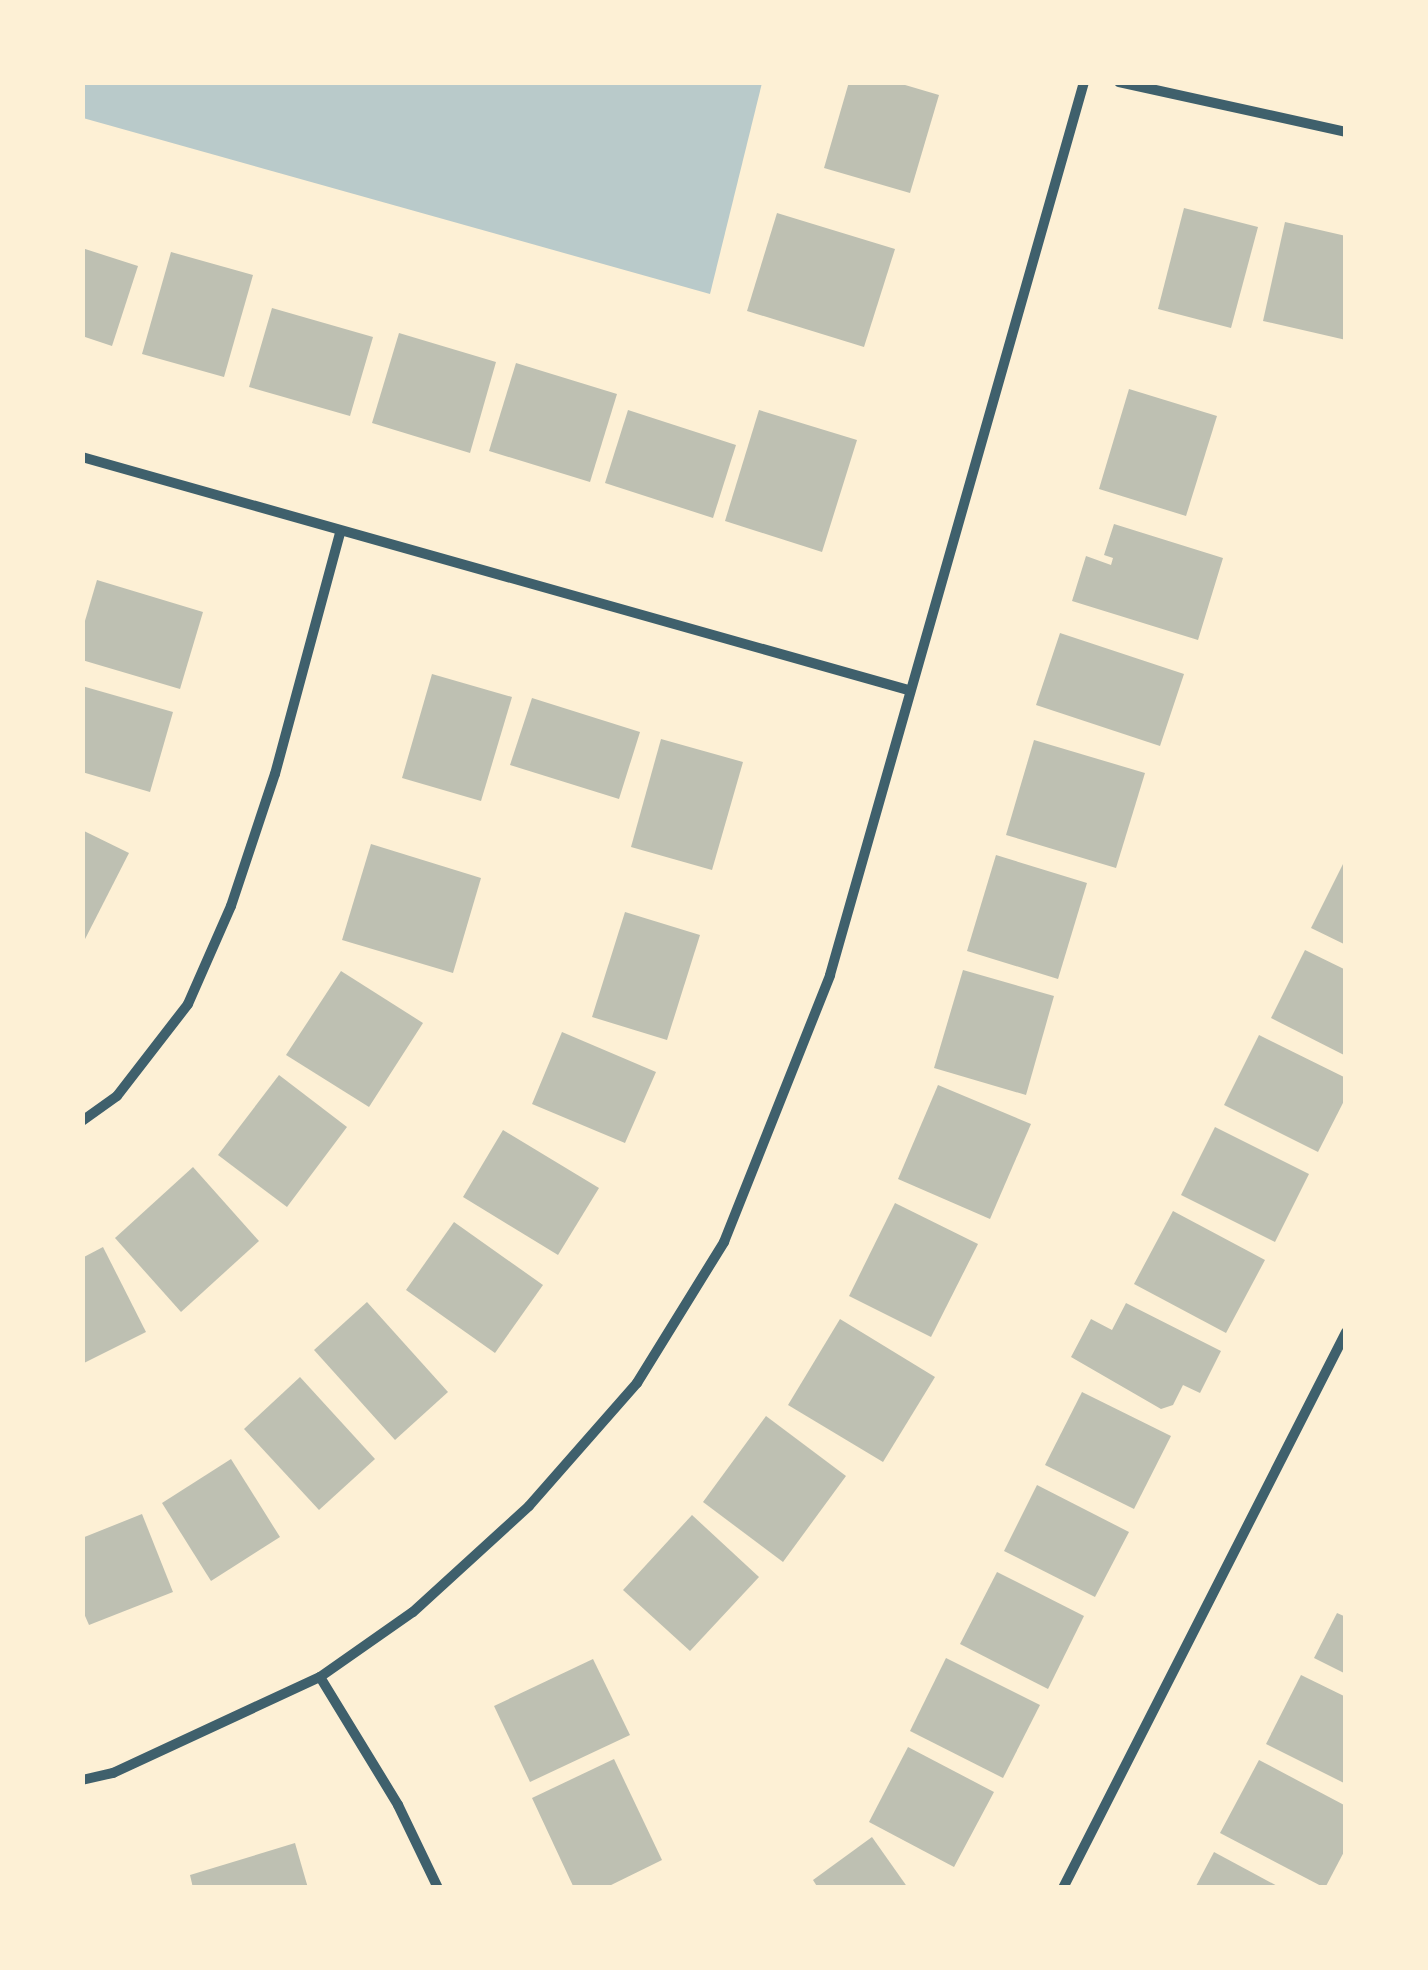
<!DOCTYPE html>
<style>
body{margin:0}
#map{position:relative;width:1428px;height:1970px;overflow:hidden;background:#fdf0d5;font-family:"Playfair Display",serif}
div>[style]{position:absolute}
.green>*{inset:0;background:#b9caca}
.building>*{inset:0;background:#bec0b2}
.minor>*{height:10px;margin:-5px;padding:0 5px;transform-origin:5px;border-radius:5px;background:#3f606c}
span{translate:-50% -50%;white-space:nowrap;text-align:center;line-height:1.15;-webkit-text-stroke:9px #fdf0d5;paint-order:stroke}
.frame{position:absolute;inset:0;border:85px solid #fdf0d5;pointer-events:none}
</style>
<div id="map">
<div class="green">
<i style="clip-path:polygon(82px 83px,83px 82px,762px 83px,710px 294px,83px 118px)"></i>
</div>
<div class="building">
<i style="clip-path:polygon(849px 82px,895px 82px,939px 95px,910px 193px,824px 168px)"></i>
<i style="clip-path:polygon(1184px 208px,1258px 227px,1231px 328px,1158px 309px)"></i>
<i style="clip-path:polygon(777px 213px,895px 249px,864px 347px,747px 311px)"></i>
<i style="clip-path:polygon(1285px 222px,1346px 236px,1346px 340px,1263px 321px)"></i>
<i style="clip-path:polygon(82px 248px,138px 266px,112px 346px,82px 336px)"></i>
<i style="clip-path:polygon(171px 252px,253px 275px,224px 377px,142px 354px)"></i>
<i style="clip-path:polygon(272px 308px,373px 337px,350px 416px,249px 387px)"></i>
<i style="clip-path:polygon(399px 333px,496px 362px,470px 453px,372px 423px)"></i>
<i style="clip-path:polygon(516px 363px,617px 394px,590px 482px,489px 451px)"></i>
<i style="clip-path:polygon(1129px 389px,1217px 416px,1186px 516px,1099px 489px)"></i>
<i style="clip-path:polygon(628px 410px,736px 445px,713px 518px,605px 483px)"></i>
<i style="clip-path:polygon(759px 410px,857px 440px,822px 552px,725px 521px)"></i>
<i style="clip-path:polygon(1114px 524px,1223px 558px,1198px 640px,1072px 601px,1086px 556px,1111px 565px,1113px 558px,1104px 555px)"></i>
<i style="clip-path:polygon(97px 580px,203px 612px,180px 689px,82px 660px,82px 631px)"></i>
<i style="clip-path:polygon(1060px 633px,1184px 674px,1160px 746px,1036px 705px)"></i>
<i style="clip-path:polygon(432px 674px,512px 697px,481px 801px,402px 778px)"></i>
<i style="clip-path:polygon(82px 686px,173px 712px,150px 792px,82px 772px)"></i>
<i style="clip-path:polygon(532px 698px,640px 732px,619px 799px,510px 765px)"></i>
<i style="clip-path:polygon(661px 739px,743px 762px,712px 870px,631px 847px)"></i>
<i style="clip-path:polygon(1034px 740px,1145px 773px,1116px 868px,1006px 835px)"></i>
<i style="clip-path:polygon(82px 830px,129px 853px,82px 945px)"></i>
<i style="clip-path:polygon(371px 844px,481px 878px,453px 973px,342px 940px)"></i>
<i style="clip-path:polygon(996px 855px,1087px 883px,1058px 979px,967px 951px)"></i>
<i style="clip-path:polygon(1346px 858px,1346px 945px,1311px 928px)"></i>
<i style="clip-path:polygon(625px 912px,700px 935px,667px 1040px,592px 1017px)"></i>
<i style="clip-path:polygon(1305px 950px,1346px 970px,1346px 1056px,1271px 1018px)"></i>
<i style="clip-path:polygon(963px 970px,1054px 996px,1026px 1095px,934px 1068px)"></i>
<i style="clip-path:polygon(341px 971px,423px 1023px,369px 1107px,286px 1055px)"></i>
<i style="clip-path:polygon(562px 1032px,656px 1072px,625px 1143px,532px 1104px)"></i>
<i style="clip-path:polygon(1259px 1035px,1346px 1078px,1346px 1097px,1318px 1152px,1224px 1105px)"></i>
<i style="clip-path:polygon(279px 1075px,347px 1127px,287px 1207px,218px 1155px)"></i>
<i style="clip-path:polygon(938px 1085px,1031px 1124px,990px 1219px,898px 1179px)"></i>
<i style="clip-path:polygon(1215px 1127px,1309px 1174px,1275px 1242px,1181px 1195px)"></i>
<i style="clip-path:polygon(503px 1130px,599px 1188px,558px 1255px,463px 1197px)"></i>
<i style="clip-path:polygon(193px 1167px,259px 1241px,181px 1312px,115px 1238px)"></i>
<i style="clip-path:polygon(895px 1203px,978px 1244px,931px 1337px,849px 1296px)"></i>
<i style="clip-path:polygon(1173px 1211px,1265px 1260px,1226px 1333px,1134px 1284px)"></i>
<i style="clip-path:polygon(454px 1222px,543px 1285px,495px 1353px,406px 1290px)"></i>
<i style="clip-path:polygon(103px 1247px,146px 1332px,82px 1364px,82px 1258px)"></i>
<i style="clip-path:polygon(367px 1302px,448px 1392px,395px 1440px,314px 1350px)"></i>
<i style="clip-path:polygon(1126px 1303px,1221px 1351px,1200px 1393px,1183px 1385px,1173px 1405px,1161px 1409px,1071px 1357px,1091px 1319px,1112px 1330px)"></i>
<i style="clip-path:polygon(840px 1319px,935px 1377px,883px 1462px,788px 1405px)"></i>
<i style="clip-path:polygon(300px 1377px,375px 1459px,319px 1510px,244px 1429px)"></i>
<i style="clip-path:polygon(1082px 1392px,1171px 1436px,1134px 1509px,1045px 1465px)"></i>
<i style="clip-path:polygon(766px 1416px,846px 1476px,783px 1562px,703px 1502px)"></i>
<i style="clip-path:polygon(231px 1459px,280px 1537px,211px 1581px,162px 1503px)"></i>
<i style="clip-path:polygon(1037px 1485px,1129px 1532px,1095px 1597px,1004px 1551px)"></i>
<i style="clip-path:polygon(142px 1514px,173px 1592px,89px 1625px,82px 1609px,82px 1538px)"></i>
<i style="clip-path:polygon(692px 1515px,759px 1577px,690px 1651px,623px 1590px)"></i>
<i style="clip-path:polygon(997px 1572px,1084px 1616px,1048px 1689px,960px 1644px)"></i>
<i style="clip-path:polygon(1337px 1613px,1346px 1617px,1346px 1674px,1314px 1658px)"></i>
<i style="clip-path:polygon(946px 1658px,1040px 1705px,1003px 1778px,910px 1731px)"></i>
<i style="clip-path:polygon(593px 1659px,630px 1735px,530px 1782px,494px 1706px)"></i>
<i style="clip-path:polygon(1301px 1675px,1346px 1697px,1346px 1784px,1266px 1744px)"></i>
<i style="clip-path:polygon(908px 1747px,994px 1792px,954px 1867px,869px 1822px)"></i>
<i style="clip-path:polygon(614px 1759px,662px 1860px,605px 1888px,574px 1888px,532px 1798px)"></i>
<i style="clip-path:polygon(1259px 1760px,1346px 1806px,1346px 1848px,1325px 1888px,1220px 1833px)"></i>
<i style="clip-path:polygon(872px 1837px,908px 1888px,818px 1888px,813px 1880px)"></i>
<i style="clip-path:polygon(295px 1843px,308px 1888px,193px 1888px,190px 1875px)"></i>
<i style="clip-path:polygon(1214px 1852px,1281px 1888px,1195px 1888px)"></i>
</div>
<div class="minor">
<i style="left:1119px;top:82px;width:232px;rotate:12.4deg"></i>
<i style="left:82px;top:457px;width:858px;rotate:15.75deg"></i>
<i style="left:82px;top:1121px;width:43px;rotate:-35.5deg"></i>
<i style="left:117px;top:1096px;width:116px;rotate:-52.3deg"></i>
<i style="left:188px;top:1004px;width:107px;rotate:-66.3deg"></i>
<i style="left:231px;top:906px;width:139px;rotate:-71.6deg"></i>
<i style="left:275px;top:774px;width:250px;rotate:-74.9deg"></i>
<i style="left:320px;top:1677px;width:150px;rotate:58.6deg"></i>
<i style="left:398px;top:1805px;width:92px;rotate:64.3deg"></i>
<i style="left:82px;top:1780px;width:32px;rotate:-13deg"></i>
<i style="left:113px;top:1773px;width:228px;rotate:-24.9deg"></i>
<i style="left:320px;top:1677px;width:113px;rotate:-35deg"></i>
<i style="left:413px;top:1612px;width:157px;rotate:-42.4deg"></i>
<i style="left:529px;top:1506px;width:164px;rotate:-48.7deg"></i>
<i style="left:637px;top:1383px;width:166px;rotate:-58.3deg"></i>
<i style="left:724px;top:1242px;width:287px;rotate:-68.3deg"></i>
<i style="left:830px;top:975px;width:928px;rotate:-74.12deg"></i>
<i style="left:1063px;top:1888px;width:624px;rotate:-63.02deg"></i>
</div>
<div class="frame"></div>
</div>
